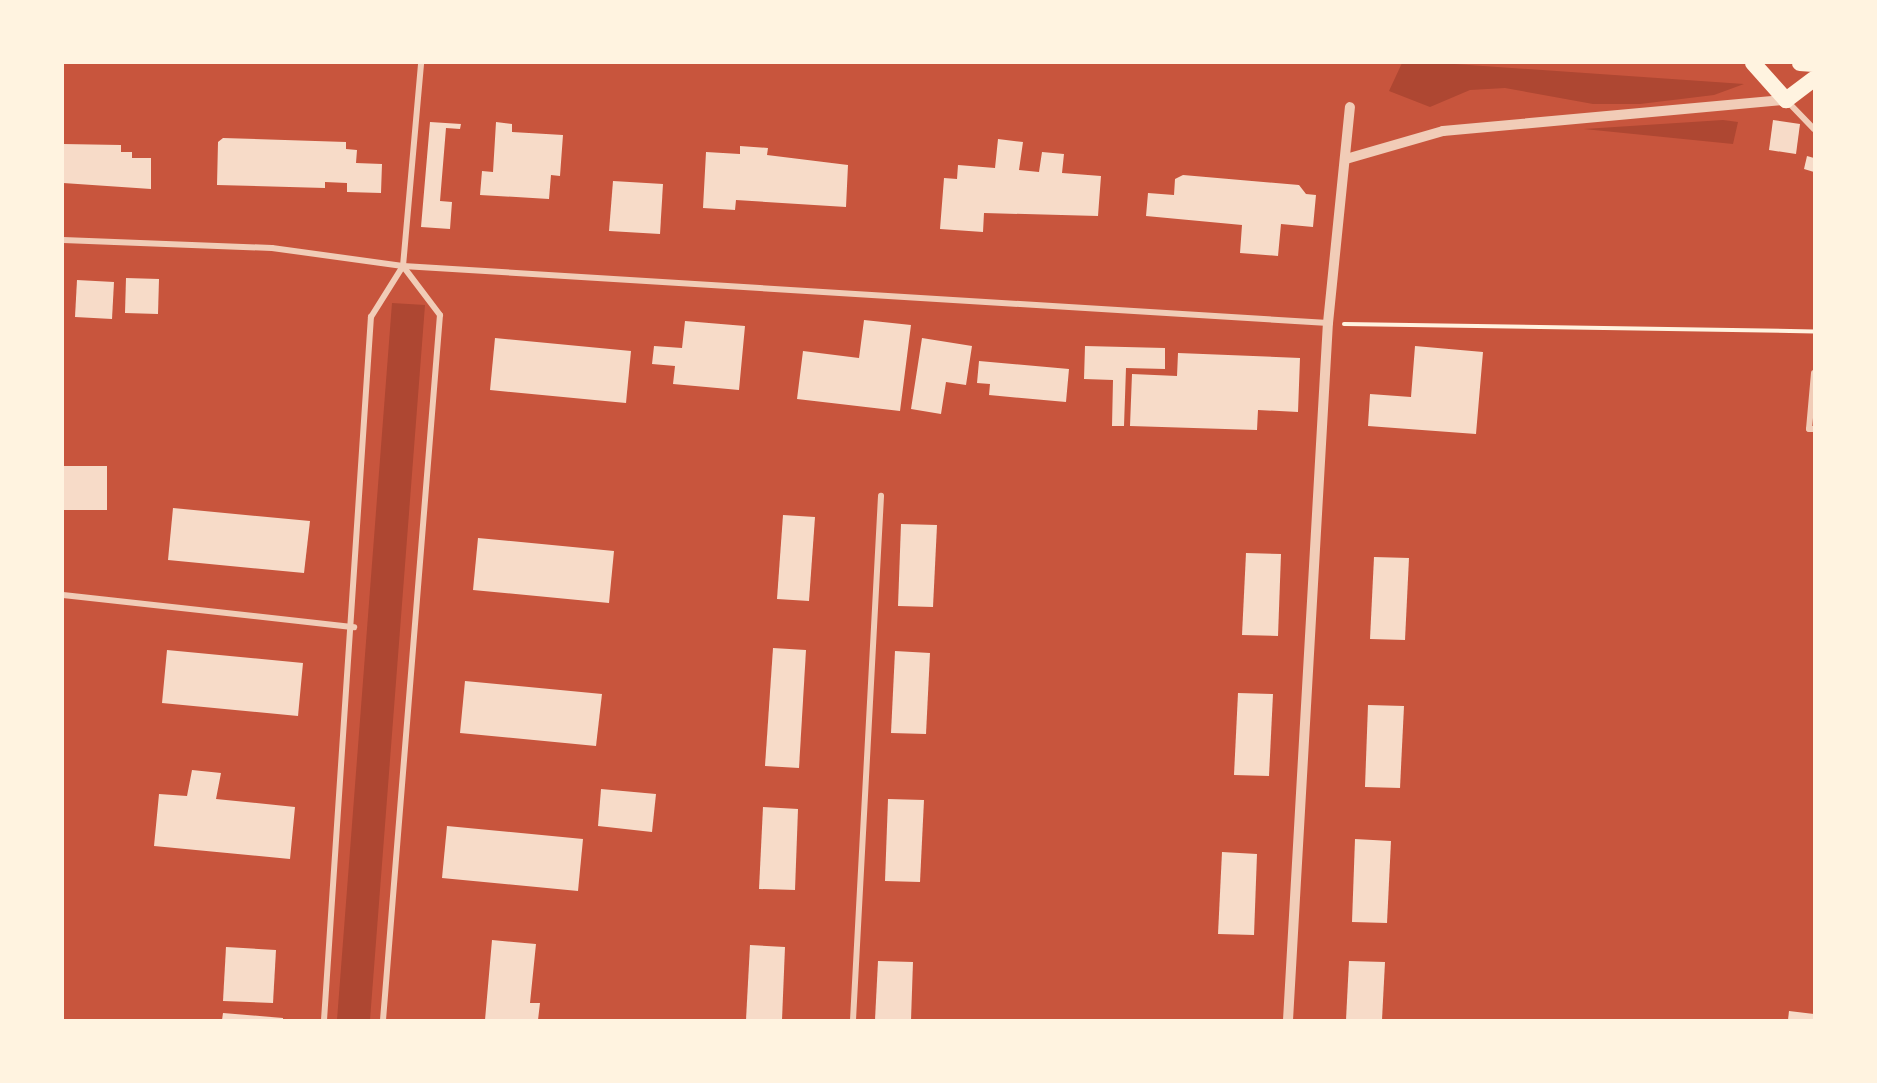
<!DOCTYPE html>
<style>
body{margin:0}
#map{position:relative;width:1877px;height:1083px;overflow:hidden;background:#c8553d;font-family:Helvetica,sans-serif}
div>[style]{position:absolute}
.green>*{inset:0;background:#ae4732}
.building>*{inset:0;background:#f7dbc8}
.path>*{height:4px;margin:-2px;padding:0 2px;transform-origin:2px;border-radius:2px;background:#fff3e0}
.minor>*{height:6px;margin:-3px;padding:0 3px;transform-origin:3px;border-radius:3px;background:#f1ccb7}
.tertiary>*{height:10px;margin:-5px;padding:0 5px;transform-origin:5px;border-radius:5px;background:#f1ccb7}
.trunk>*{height:16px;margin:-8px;padding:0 8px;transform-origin:8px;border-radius:8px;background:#fff3e0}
span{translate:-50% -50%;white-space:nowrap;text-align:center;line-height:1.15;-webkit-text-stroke:4.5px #fff3e0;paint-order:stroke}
.frame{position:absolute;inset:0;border:64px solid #fff3e0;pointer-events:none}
</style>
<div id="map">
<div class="green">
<i style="clip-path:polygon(1402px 63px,1440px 63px,1744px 84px,1714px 95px,1640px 104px,1593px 104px,1505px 88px,1470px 90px,1430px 107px,1389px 91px)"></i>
<i style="clip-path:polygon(1723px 120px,1738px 122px,1733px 144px,1584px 129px)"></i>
<i style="clip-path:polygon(392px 303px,425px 305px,370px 1020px,337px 1020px)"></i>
</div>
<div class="building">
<i style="clip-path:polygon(1773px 120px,1800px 124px,1796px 154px,1769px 150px)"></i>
<i style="clip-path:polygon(430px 122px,461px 124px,460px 129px,446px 128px,440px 201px,452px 202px,450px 229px,421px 227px)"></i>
<i style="clip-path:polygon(496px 122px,512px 124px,512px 132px,563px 135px,560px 176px,551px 175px,549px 199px,480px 195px,482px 171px,493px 172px)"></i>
<i style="clip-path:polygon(223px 138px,346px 142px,346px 149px,357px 150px,356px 163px,382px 164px,381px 193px,347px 192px,347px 183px,325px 182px,325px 188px,217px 185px,218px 142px)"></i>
<i style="clip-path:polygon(998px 139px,1023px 142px,1019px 170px,1039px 172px,1042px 152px,1064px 154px,1062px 173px,1101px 176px,1098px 216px,984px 213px,983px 232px,940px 229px,944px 178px,957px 179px,958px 165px,995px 168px)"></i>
<i style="clip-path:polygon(63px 144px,121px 145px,121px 152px,132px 152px,132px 158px,151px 158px,151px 189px,63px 183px)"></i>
<i style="clip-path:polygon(740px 146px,768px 148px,767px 155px,848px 165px,846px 207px,736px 200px,735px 210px,703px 208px,706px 152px,740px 154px)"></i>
<i style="clip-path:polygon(1807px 156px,1814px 158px,1814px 172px,1804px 169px)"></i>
<i style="clip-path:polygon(1183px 175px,1299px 185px,1306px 194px,1316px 195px,1313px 227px,1281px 224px,1278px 256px,1240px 253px,1242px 225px,1146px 216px,1148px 193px,1174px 195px,1175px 179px)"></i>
<i style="clip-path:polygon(613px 181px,663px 184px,660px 234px,609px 231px)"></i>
<i style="clip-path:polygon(126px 278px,159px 279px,158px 314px,125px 313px)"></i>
<i style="clip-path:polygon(77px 280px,114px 282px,112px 319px,75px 317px)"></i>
<i style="clip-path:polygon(864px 320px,911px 325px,900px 411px,797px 399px,803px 351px,859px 358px)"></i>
<i style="clip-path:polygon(685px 321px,745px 326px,739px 390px,673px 384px,675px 366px,652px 364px,654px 346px,682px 348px)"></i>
<i style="clip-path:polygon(495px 338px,631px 351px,626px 403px,490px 390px)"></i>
<i style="clip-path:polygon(922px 338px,972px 346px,966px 385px,946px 382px,941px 414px,911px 409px)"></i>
<i style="clip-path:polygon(1085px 346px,1165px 348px,1165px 369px,1126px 368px,1124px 426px,1112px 426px,1113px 380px,1084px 379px)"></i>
<i style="clip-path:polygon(1415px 346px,1483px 352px,1476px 434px,1368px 426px,1370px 394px,1411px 397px)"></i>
<i style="clip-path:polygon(1178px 353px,1300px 358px,1298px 412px,1258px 410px,1257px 430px,1130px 426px,1132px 374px,1177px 376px)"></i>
<i style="clip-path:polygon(979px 361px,1069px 369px,1066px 402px,989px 395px,990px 384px,977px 383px)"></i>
<i style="clip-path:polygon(63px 466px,107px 466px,107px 510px,63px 510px)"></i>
<i style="clip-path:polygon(173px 508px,310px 521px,304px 573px,168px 560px)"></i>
<i style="clip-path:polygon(783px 515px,815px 517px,809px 601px,777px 599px)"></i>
<i style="clip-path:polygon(901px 524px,937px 525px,933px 607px,898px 606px)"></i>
<i style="clip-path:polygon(478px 538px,614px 551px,609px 603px,473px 590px)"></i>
<i style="clip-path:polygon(1246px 553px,1281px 554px,1278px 636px,1242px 635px)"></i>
<i style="clip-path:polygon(1374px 557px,1409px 558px,1405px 640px,1370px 639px)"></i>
<i style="clip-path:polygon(773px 648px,806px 650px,799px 768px,765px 766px)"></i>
<i style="clip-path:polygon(167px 650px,303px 663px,298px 716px,162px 703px)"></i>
<i style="clip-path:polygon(895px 651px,930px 653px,926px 734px,891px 733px)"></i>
<i style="clip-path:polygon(465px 681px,602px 694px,596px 746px,460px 733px)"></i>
<i style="clip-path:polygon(1238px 693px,1273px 694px,1269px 776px,1234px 775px)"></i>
<i style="clip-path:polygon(1368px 705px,1404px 706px,1400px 788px,1365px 787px)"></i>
<i style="clip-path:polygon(192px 770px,221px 773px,216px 799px,295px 807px,290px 859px,154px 846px,159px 794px,187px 796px)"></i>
<i style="clip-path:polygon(601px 789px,656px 794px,652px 832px,598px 826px)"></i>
<i style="clip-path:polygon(888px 799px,924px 800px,920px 882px,885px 881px)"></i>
<i style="clip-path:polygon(763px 807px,798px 809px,795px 890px,759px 889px)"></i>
<i style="clip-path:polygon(447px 826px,583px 839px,578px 891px,442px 878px)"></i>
<i style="clip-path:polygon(1355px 839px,1391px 841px,1387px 923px,1352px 922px)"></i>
<i style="clip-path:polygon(1222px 852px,1257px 854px,1254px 935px,1218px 934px)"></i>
<i style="clip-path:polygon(492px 940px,536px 944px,530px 1003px,540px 1003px,538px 1020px,485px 1020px)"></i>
<i style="clip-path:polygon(750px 945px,785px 947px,782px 1020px,746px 1020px)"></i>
<i style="clip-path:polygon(226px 947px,276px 950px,273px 1003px,223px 1001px)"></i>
<i style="clip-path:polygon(878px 961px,913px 962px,911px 1020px,875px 1020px)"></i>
<i style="clip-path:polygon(1349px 961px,1385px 962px,1382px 1020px,1346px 1020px)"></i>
<i style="clip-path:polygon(1789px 1011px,1814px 1014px,1814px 1020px,1788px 1020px)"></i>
<i style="clip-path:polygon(223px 1013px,283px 1018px,283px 1020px,222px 1020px)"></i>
</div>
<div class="path">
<i style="left:1344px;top:324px;width:470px;rotate:0.9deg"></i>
</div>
<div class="minor">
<i style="left:1787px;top:101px;width:39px;rotate:46deg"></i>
<i style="left:63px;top:240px;width:209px;rotate:2.2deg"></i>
<i style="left:272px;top:248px;width:132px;rotate:7.8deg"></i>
<i style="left:403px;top:266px;width:927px;rotate:3.53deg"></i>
<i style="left:1814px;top:373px;width:56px;rotate:95.1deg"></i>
<i style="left:1809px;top:429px;width:5px"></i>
<i style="left:63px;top:595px;width:293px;rotate:6.3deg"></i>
<i style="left:324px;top:1020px;width:705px;rotate:-86.18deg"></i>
<i style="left:371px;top:317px;width:60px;rotate:-57.9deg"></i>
<i style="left:403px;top:266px;width:204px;rotate:-84.9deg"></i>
<i style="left:383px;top:1020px;width:707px;rotate:-85.38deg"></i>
<i style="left:440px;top:315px;width:61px;rotate:-127.1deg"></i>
<i style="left:853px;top:1020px;width:525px;rotate:-86.94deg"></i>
</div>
<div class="tertiary">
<i style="left:1346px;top:159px;width:101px;rotate:-16.1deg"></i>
<i style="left:1443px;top:131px;width:344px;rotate:-5.2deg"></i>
<i style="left:1288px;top:1020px;width:698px;rotate:-86.72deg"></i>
<i style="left:1328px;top:323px;width:217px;rotate:-84.2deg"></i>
</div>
<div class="trunk">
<i style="left:1753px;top:63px;width:50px;rotate:48.3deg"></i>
<i style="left:1786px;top:100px;width:35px;rotate:-37deg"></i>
<i style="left:1800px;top:63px;width:14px;rotate:4deg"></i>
</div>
<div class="frame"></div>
</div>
